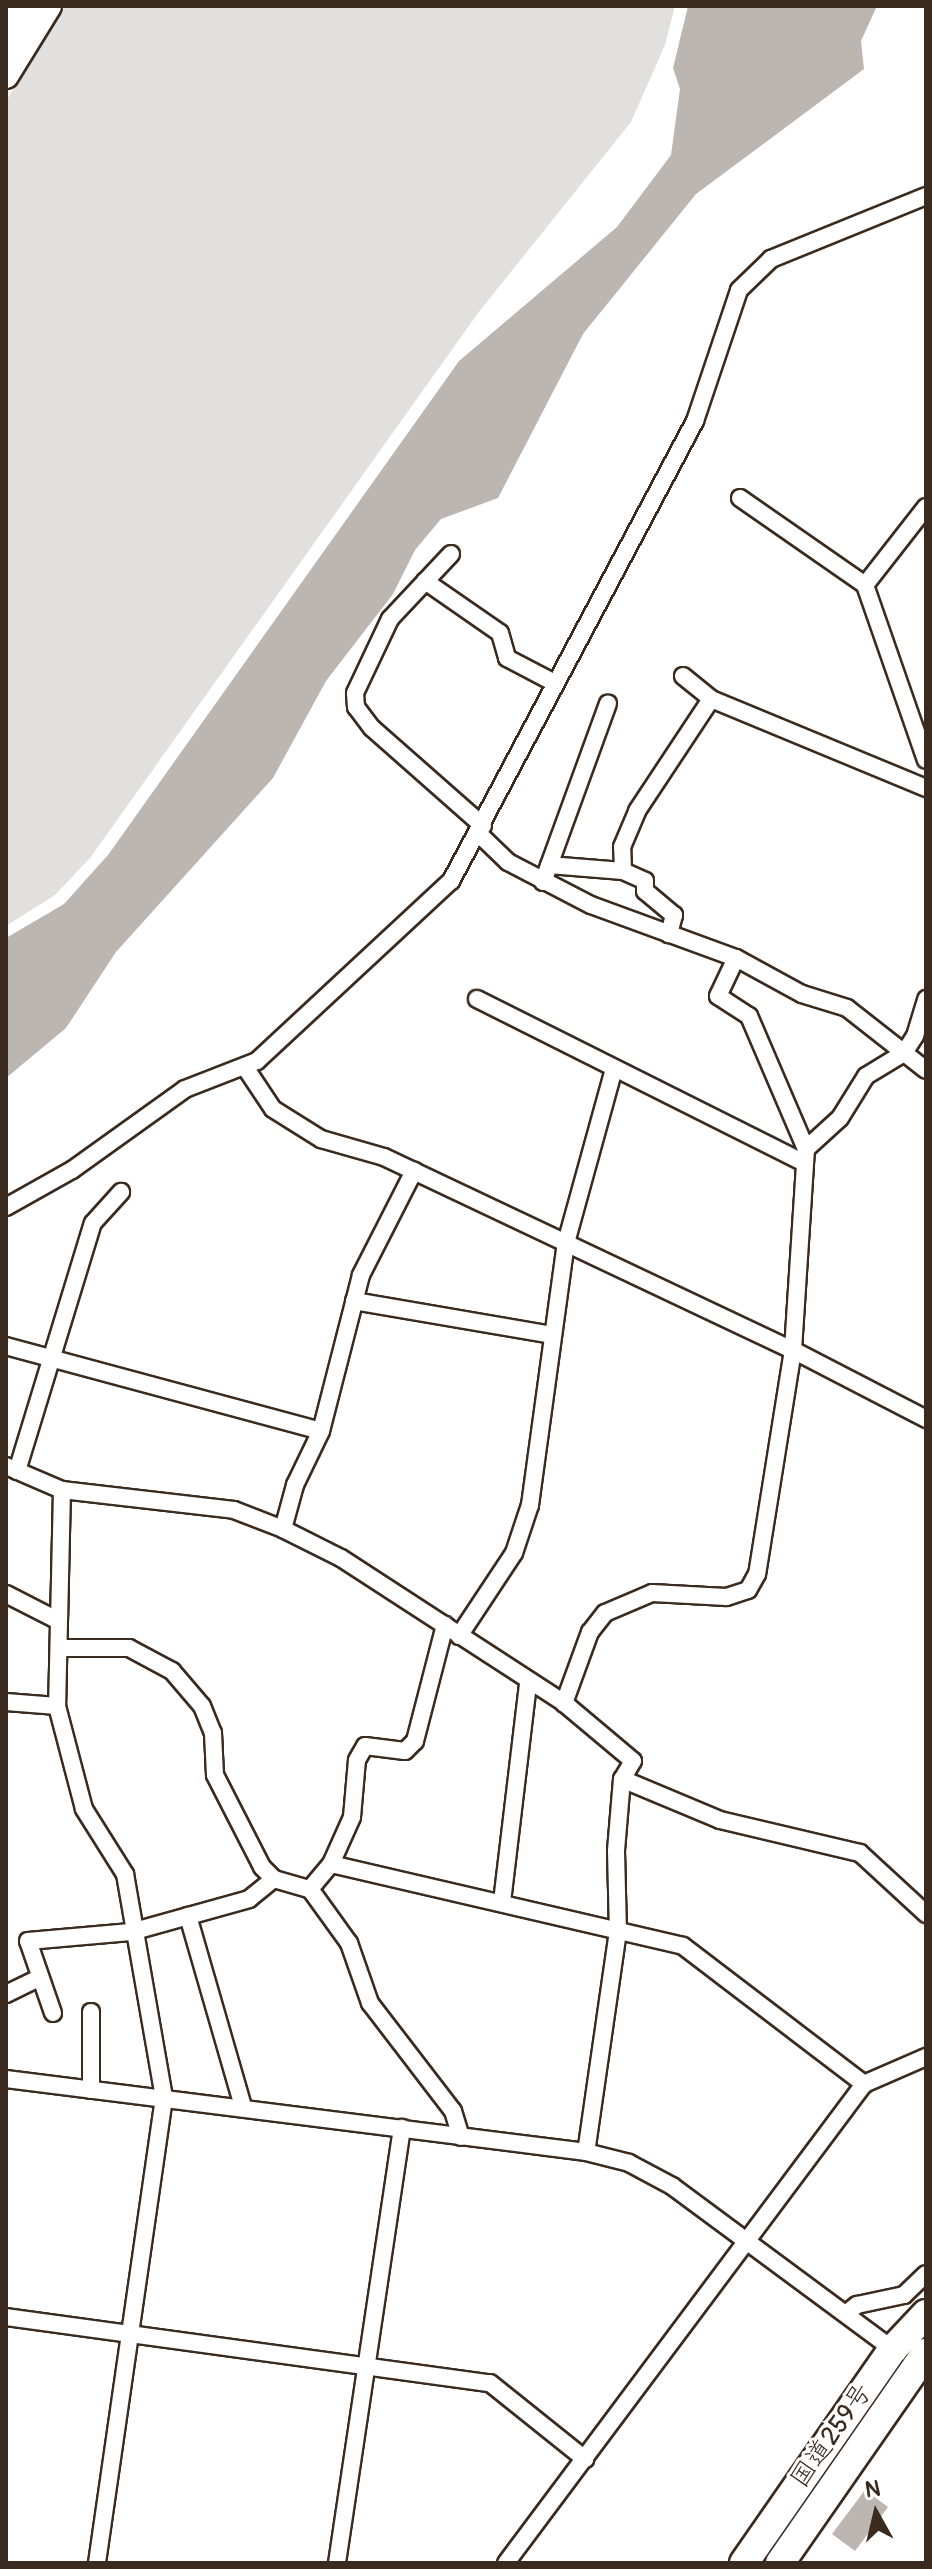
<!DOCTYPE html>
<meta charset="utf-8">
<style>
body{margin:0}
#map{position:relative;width:932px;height:2569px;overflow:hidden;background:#fff;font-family:Pangolin,"Klee One",sans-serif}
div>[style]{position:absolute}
.green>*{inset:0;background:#e2e0de}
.water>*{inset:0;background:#bcb6b3}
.roads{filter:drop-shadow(2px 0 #3b2a1e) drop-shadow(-2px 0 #3b2a1e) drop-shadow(0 2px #3b2a1e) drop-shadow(0 -2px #3b2a1e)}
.street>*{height:16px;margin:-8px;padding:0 8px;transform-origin:8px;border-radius:8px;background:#fff}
.secondary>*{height:22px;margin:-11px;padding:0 11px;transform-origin:11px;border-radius:11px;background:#fff}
.primary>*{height:24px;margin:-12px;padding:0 12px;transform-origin:12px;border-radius:12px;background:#fff}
.highway>*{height:28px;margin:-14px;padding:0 14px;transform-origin:14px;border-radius:14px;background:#fff}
span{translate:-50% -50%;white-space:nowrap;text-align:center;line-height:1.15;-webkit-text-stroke:6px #fff;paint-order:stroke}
.street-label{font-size:26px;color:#3b2a1e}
.frame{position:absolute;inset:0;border:8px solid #3b2a1e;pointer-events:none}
.north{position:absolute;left:836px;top:2473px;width:80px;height:80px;-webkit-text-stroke:6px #fff;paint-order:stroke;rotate:352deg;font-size:22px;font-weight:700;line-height:32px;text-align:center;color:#3b2a1e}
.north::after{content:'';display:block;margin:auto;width:28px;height:36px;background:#3b2a1e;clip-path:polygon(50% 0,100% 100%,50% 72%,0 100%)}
</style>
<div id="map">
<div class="green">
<i style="clip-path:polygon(65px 6px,675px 6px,665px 45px,631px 122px,478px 313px,90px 858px,55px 895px,6px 926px,6px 101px)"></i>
</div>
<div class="water">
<i style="clip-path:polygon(688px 6px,877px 6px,861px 41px,864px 69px,696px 194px,583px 334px,498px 498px,441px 519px,415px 550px,393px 594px,326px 681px,273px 778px,116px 952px,66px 1028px,6px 1078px,6px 938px,64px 904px,108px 855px,459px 361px,617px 227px,671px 155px,680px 89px,673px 68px)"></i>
<i style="clip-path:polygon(865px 2490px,888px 2507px,855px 2551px,832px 2534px)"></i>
</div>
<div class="roads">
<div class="street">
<i style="left:740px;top:498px;width:152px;rotate:34.8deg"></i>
<i style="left:926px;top:507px;width:99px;rotate:128deg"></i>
<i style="left:865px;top:585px;width:185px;rotate:70.8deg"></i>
<i style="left:451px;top:554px;width:89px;rotate:133.2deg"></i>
<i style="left:390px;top:619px;width:82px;rotate:115.3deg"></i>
<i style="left:355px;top:693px;width:14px;rotate:86deg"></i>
<i style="left:356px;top:707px;width:26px;rotate:53deg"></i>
<i style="left:372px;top:728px;width:148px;rotate:41.4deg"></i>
<i style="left:425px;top:581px;width:91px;rotate:34.7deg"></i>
<i style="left:500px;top:633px;width:26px;rotate:74deg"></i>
<i style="left:507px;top:658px;width:52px;rotate:27.6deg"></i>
<i style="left:683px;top:676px;width:36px;rotate:39deg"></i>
<i style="left:711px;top:699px;width:233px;rotate:22.5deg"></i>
<i style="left:479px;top:834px;width:40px;rotate:44deg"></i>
<i style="left:508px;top:862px;width:93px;rotate:27.4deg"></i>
<i style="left:591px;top:905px;width:154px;rotate:20.1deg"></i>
<i style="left:736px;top:958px;width:42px;rotate:115.3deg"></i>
<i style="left:718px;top:996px;width:37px;rotate:33deg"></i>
<i style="left:749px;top:1016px;width:145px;rotate:66.8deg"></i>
<i style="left:806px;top:1149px;width:201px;rotate:93.7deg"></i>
<i style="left:793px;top:1350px;width:227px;rotate:99.1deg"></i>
<i style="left:757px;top:1574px;width:18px;rotate:119deg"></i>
<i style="left:748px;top:1590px;width:23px;rotate:162deg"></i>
<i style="left:726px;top:1597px;width:74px;rotate:-176.9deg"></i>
<i style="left:652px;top:1593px;width:51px;rotate:156.9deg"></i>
<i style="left:605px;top:1613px;width:24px;rotate:128deg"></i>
<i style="left:590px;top:1632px;width:76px;rotate:110.1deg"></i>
<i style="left:549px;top:865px;width:74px;rotate:4.6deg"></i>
<i style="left:623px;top:871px;width:24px;rotate:24deg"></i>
<i style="left:645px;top:881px;width:10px;rotate:90deg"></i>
<i style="left:645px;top:891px;width:38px;rotate:40deg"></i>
<i style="left:674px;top:915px;width:20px;rotate:105deg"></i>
<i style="left:623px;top:871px;width:24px;rotate:-92deg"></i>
<i style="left:622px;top:847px;width:39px;rotate:-67deg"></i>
<i style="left:637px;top:811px;width:134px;rotate:-56.5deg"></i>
<i style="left:543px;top:882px;width:190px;rotate:-70deg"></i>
<i style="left:736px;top:958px;width:75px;rotate:28.6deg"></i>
<i style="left:802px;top:994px;width:47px;rotate:17.3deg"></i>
<i style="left:847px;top:1008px;width:100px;rotate:38.1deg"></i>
<i style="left:477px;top:999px;width:364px;rotate:26.6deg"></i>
<i style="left:245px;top:1067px;width:50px;rotate:56.3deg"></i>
<i style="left:273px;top:1109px;width:57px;rotate:32deg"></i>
<i style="left:321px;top:1139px;width:66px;rotate:15.9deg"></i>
<i style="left:384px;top:1157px;width:452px;rotate:25.3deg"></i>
<i style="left:793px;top:1350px;width:150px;rotate:27.4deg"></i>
<i style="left:806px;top:1149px;width:46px;rotate:-42.4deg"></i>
<i style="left:840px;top:1118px;width:49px;rotate:-58.2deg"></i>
<i style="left:866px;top:1076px;width:44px;rotate:-31.2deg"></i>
<i style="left:904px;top:1053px;width:20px;rotate:-57deg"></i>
<i style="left:915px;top:1036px;width:39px;rotate:-73deg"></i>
<i style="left:6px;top:1207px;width:76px;rotate:-29.3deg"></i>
<i style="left:72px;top:1170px;width:139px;rotate:-35.6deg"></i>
<i style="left:185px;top:1089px;width:77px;rotate:-21.3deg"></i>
<i style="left:257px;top:1061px;width:265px;rotate:-42.9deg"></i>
<i style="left:451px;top:881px;width:521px;rotate:-62.06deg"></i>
<i style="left:695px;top:421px;width:138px;rotate:-71.4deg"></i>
<i style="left:739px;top:290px;width:45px;rotate:-44.1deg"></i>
<i style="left:771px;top:259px;width:167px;rotate:-22.1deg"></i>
<i style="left:354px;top:1301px;width:202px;rotate:9.7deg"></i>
<i style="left:6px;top:1346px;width:326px;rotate:15.1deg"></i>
<i style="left:6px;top:1466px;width:61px;rotate:23.2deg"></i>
<i style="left:62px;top:1490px;width:173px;rotate:6.6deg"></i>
<i style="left:234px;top:1510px;width:53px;rotate:21.2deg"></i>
<i style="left:283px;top:1529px;width:65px;rotate:26.6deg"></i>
<i style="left:341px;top:1558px;width:266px;rotate:33deg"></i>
<i style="left:564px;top:1703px;width:90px;rotate:40deg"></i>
<i style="left:633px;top:1761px;width:21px;rotate:121deg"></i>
<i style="left:622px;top:1779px;width:72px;rotate:94.8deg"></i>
<i style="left:616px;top:1851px;width:80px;rotate:88.6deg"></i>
<i style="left:618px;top:1931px;width:223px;rotate:98.2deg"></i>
<i style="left:17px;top:1471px;width:259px;rotate:-73deg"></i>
<i style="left:93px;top:1223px;width:42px;rotate:-47.9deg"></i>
<i style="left:62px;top:1490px;width:216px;rotate:91.3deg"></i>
<i style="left:57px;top:1706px;width:106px;rotate:75.3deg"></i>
<i style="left:84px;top:1809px;width:77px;rotate:57.8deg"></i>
<i style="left:125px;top:1874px;width:227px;rotate:80.1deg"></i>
<i style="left:164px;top:2098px;width:470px;rotate:98.2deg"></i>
<i style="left:283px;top:1529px;width:46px;rotate:-74.7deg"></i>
<i style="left:295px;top:1485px;width:60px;rotate:-64.3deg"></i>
<i style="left:321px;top:1431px;width:161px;rotate:-75.6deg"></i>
<i style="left:361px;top:1275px;width:117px;rotate:-63deg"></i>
<i style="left:6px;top:1594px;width:59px;rotate:27deg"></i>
<i style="left:459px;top:1636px;width:100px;rotate:-56.5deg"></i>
<i style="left:514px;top:1553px;width:51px;rotate:-71.6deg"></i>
<i style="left:530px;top:1505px;width:264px;rotate:-82.2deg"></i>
<i style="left:566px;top:1243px;width:180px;rotate:-74.6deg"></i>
<i style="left:60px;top:1648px;width:69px"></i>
<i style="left:129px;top:1648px;width:49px;rotate:28.1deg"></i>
<i style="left:172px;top:1671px;width:46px;rotate:49.4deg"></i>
<i style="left:202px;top:1706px;width:29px;rotate:68deg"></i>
<i style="left:213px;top:1733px;width:42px;rotate:87.3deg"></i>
<i style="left:215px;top:1775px;width:103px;rotate:62.9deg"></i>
<i style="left:262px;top:1867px;width:17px;rotate:45deg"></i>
<i style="left:6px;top:1702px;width:51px;rotate:4.5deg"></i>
<i style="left:622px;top:1779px;width:106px;rotate:22.7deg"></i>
<i style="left:720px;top:1820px;width:144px;rotate:13.3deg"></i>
<i style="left:860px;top:1853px;width:90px;rotate:42.7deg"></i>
<i style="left:331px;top:1864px;width:361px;rotate:13.1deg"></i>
<i style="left:683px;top:1946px;width:228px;rotate:37.3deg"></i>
<i style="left:310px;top:1889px;width:33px;rotate:-50deg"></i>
<i style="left:331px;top:1864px;width:51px;rotate:-65.9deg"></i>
<i style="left:352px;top:1817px;width:57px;rotate:-85deg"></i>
<i style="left:357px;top:1760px;width:16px;rotate:-60deg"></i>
<i style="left:365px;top:1746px;width:40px;rotate:7.1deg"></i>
<i style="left:405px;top:1751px;width:14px;rotate:-45deg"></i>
<i style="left:415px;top:1741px;width:120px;rotate:-75.5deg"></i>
<i style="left:502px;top:1902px;width:220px;rotate:-83.2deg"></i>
<i style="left:188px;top:1916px;width:199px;rotate:73.9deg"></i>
<i style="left:6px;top:1994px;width:34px;rotate:-26deg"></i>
<i style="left:91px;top:2012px;width:78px;rotate:90deg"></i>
<i style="left:53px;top:2013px;width:76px;rotate:-109.1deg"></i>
<i style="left:28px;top:1941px;width:103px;rotate:-5deg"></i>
<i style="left:131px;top:1932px;width:123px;rotate:-15.6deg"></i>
<i style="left:249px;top:1899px;width:32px;rotate:-39deg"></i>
<i style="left:274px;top:1879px;width:37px;rotate:16deg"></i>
<i style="left:310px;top:1889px;width:67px;rotate:54.2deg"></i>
<i style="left:349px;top:1943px;width:64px;rotate:70.7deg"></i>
<i style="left:370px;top:2003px;width:136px;rotate:52.5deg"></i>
<i style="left:453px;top:2111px;width:27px;rotate:73deg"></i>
<i style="left:6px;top:2079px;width:585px;rotate:7.17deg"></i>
<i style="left:586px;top:2152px;width:44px;rotate:14.3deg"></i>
<i style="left:629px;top:2163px;width:49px;rotate:28.1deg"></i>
<i style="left:672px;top:2186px;width:281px;rotate:36.5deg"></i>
<i style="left:847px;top:2313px;width:13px;rotate:-39deg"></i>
<i style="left:857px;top:2305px;width:48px;rotate:-12deg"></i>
<i style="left:904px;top:2295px;width:30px;rotate:-44deg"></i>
<i style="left:6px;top:2317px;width:488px;rotate:7.8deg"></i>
<i style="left:490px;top:2383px;width:122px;rotate:38.7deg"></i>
<i style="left:337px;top:2563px;width:440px;rotate:-81.5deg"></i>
<i style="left:506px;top:2563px;width:598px;rotate:-53.23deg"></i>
<i style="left:864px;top:2084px;width:68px;rotate:-23.5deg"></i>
</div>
<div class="secondary">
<i style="left:6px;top:47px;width:49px;rotate:-56.6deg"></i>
</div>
<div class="primary">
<i style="left:6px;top:12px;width:7px;rotate:-63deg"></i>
<i style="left:6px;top:76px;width:82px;rotate:-58.4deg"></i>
</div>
<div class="highway">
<i style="left:744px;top:2563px;width:261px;rotate:-55.2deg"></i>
<i style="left:893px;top:2349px;width:48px;rotate:-46.7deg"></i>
<i style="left:780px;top:2563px;width:256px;rotate:-55.2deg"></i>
</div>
</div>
<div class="street-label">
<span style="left:832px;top:2436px;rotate:-55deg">国道259号</span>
</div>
<div class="frame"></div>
<div class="north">N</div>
</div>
